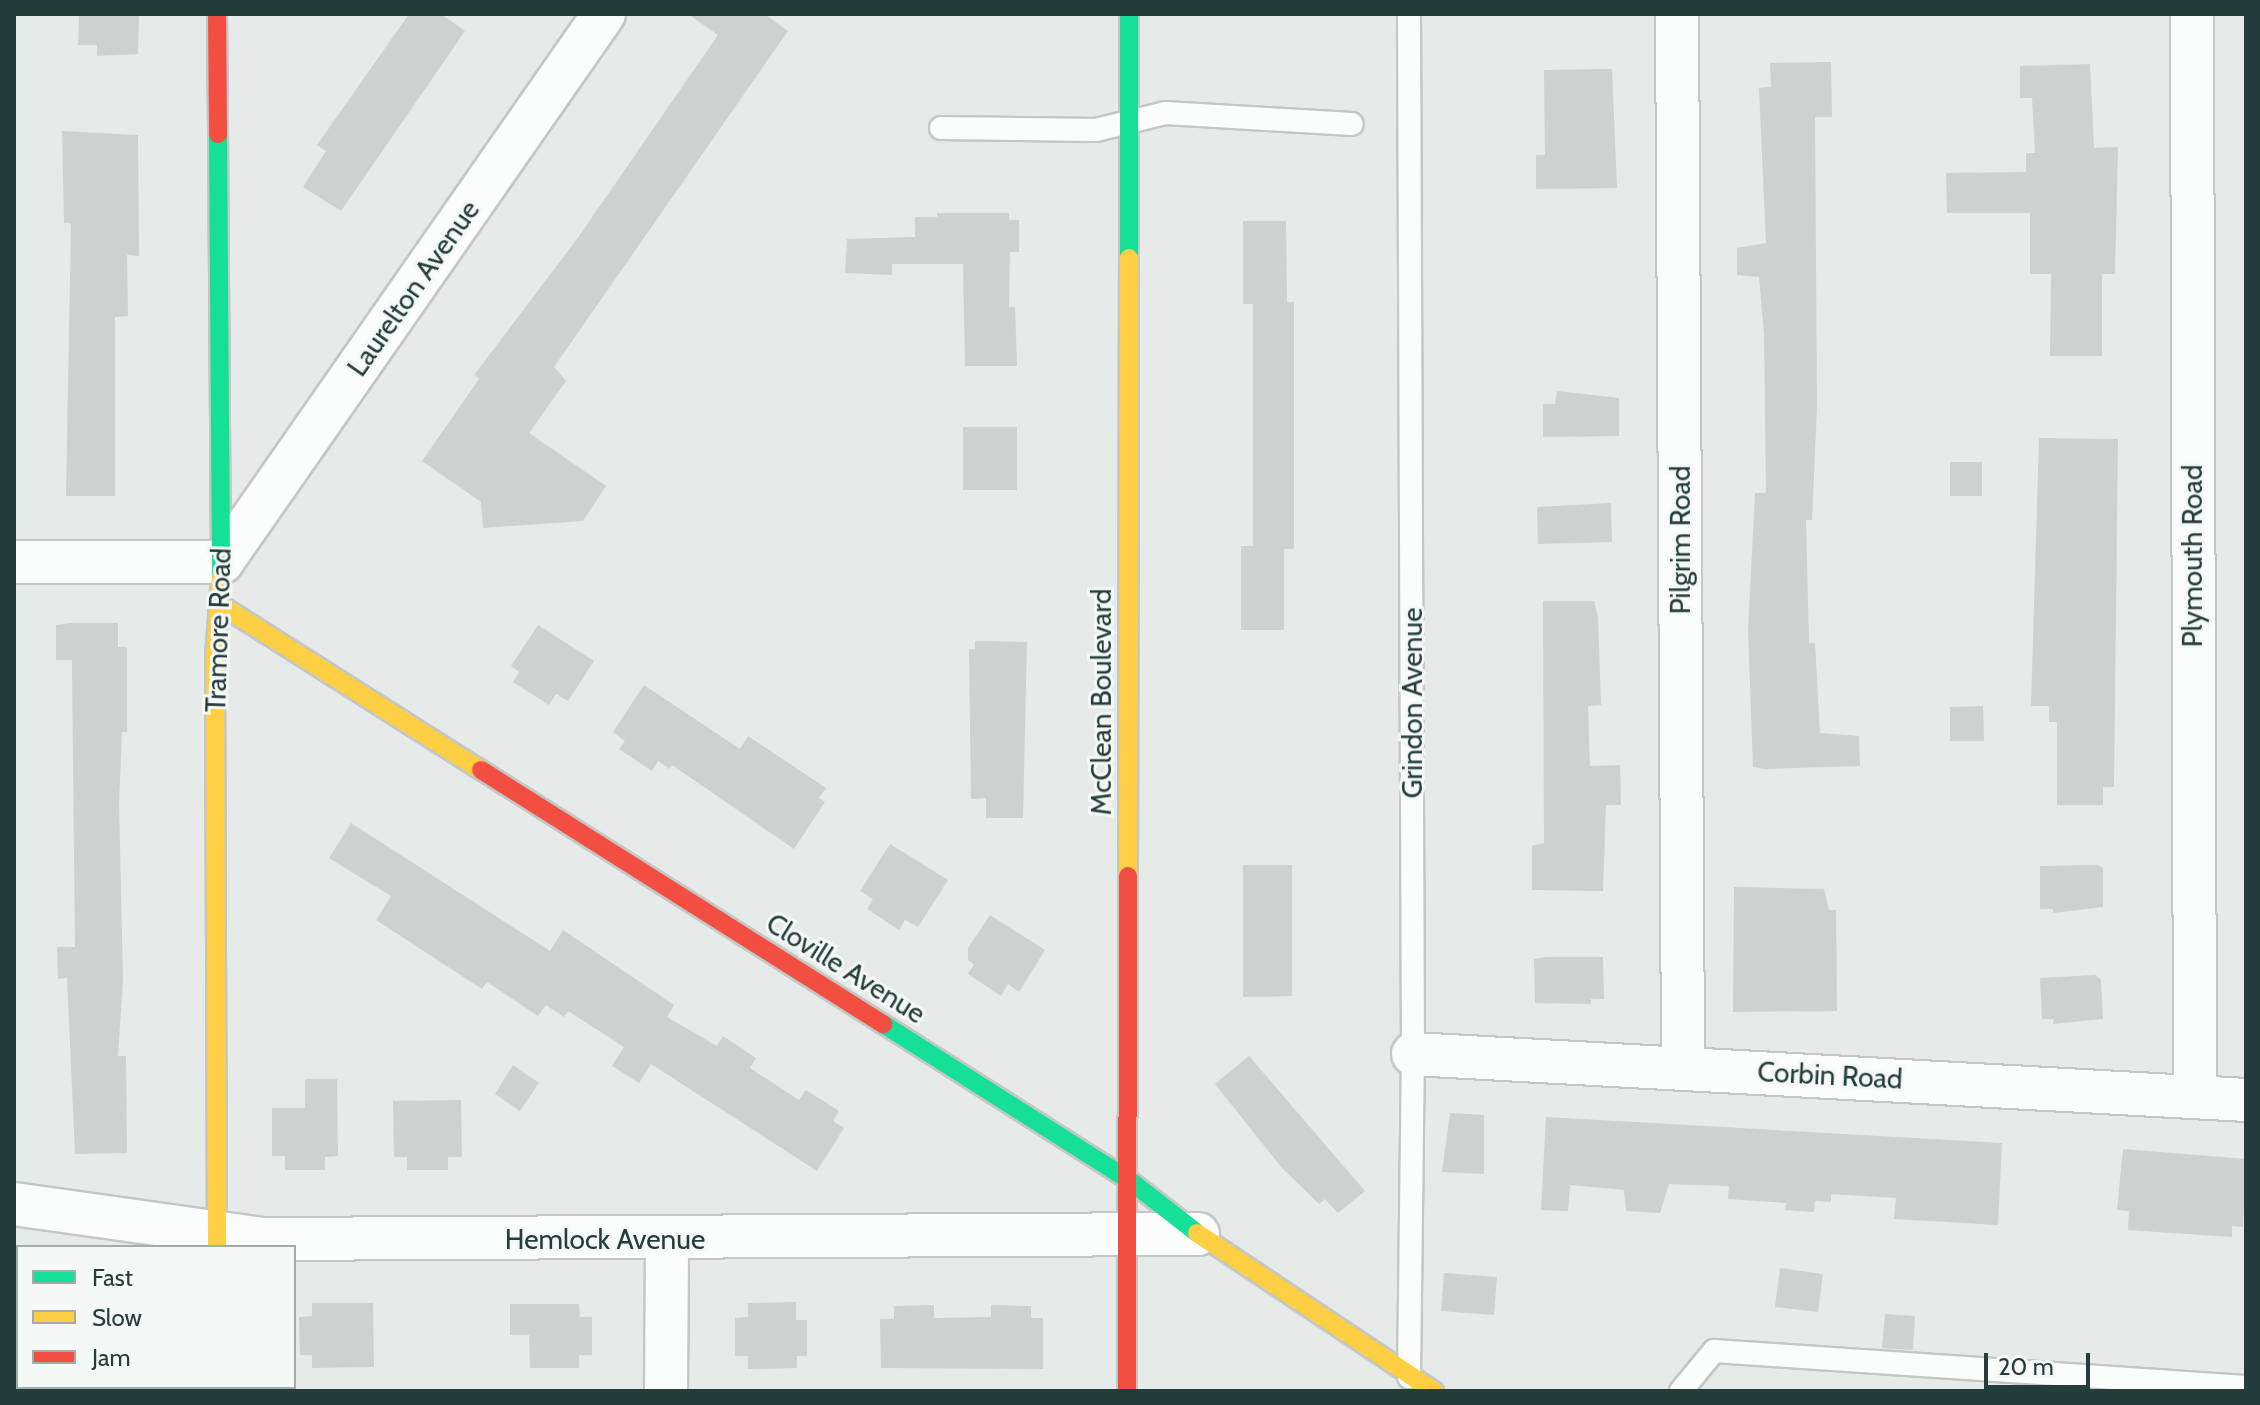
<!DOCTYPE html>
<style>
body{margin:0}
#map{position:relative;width:2260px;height:1405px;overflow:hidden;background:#e6eae9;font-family:Cabin,sans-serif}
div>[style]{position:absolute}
.building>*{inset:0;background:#cdd1d0}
.roads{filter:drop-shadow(2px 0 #c3c7c6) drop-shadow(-2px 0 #c3c7c6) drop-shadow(0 2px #c3c7c6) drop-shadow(0 -2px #c3c7c6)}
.lane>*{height:22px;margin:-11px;padding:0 11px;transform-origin:11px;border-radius:11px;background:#fbfcfc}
.street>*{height:42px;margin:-21px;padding:0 21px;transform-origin:21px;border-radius:21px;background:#fbfcfc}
.fast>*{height:18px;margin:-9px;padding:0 9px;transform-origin:9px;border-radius:9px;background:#16e098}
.slow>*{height:18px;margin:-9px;padding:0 9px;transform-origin:9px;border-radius:9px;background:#ffcf43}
.jam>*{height:18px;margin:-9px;padding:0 9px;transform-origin:9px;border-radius:9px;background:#f24e42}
span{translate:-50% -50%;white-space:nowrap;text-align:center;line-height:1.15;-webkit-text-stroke:6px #f4f9f7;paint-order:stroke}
.street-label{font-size:28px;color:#243c3a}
.frame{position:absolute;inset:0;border:16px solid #243c3a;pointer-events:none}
.legend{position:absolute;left:16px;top:1245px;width:280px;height:144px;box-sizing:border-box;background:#f4f9f7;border:2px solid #a1adab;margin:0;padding:10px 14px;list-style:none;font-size:24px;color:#243c3a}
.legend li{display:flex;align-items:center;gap:16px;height:40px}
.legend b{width:40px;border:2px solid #a1adab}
.scale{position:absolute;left:1984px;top:1353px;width:106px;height:36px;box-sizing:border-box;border:4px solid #243c3a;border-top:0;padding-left:10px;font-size:24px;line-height:28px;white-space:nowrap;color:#243c3a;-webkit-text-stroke:6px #f4f9f7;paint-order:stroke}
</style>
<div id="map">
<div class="building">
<i style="clip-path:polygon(79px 14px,139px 14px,138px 54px,97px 56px,97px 45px,78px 45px)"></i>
<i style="clip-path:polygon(409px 14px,441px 14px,465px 31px,341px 211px,303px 187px,326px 151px,317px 145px)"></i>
<i style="clip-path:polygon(688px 14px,764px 14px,788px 31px,554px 367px,566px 381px,529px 433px,606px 486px,583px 521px,483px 528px,481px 502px,422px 461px,479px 379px,474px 375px,577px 239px,718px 35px)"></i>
<i style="clip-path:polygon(1831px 62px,1832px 117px,1815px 117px,1817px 407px,1812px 520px,1806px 520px,1809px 643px,1815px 643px,1820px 733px,1859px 736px,1860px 766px,1765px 769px,1753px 767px,1748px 631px,1755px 493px,1766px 493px,1764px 334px,1759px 277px,1737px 275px,1737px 248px,1766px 243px,1759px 88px,1771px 87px,1770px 63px)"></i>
<i style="clip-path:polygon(2090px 64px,2094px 148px,2118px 147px,2115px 274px,2102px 274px,2102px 356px,2050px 356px,2051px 274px,2030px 274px,2030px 213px,1947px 213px,1946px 173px,2026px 172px,2026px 153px,2035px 153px,2032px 98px,2020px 98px,2020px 66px)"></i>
<i style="clip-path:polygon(1612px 69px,1617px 188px,1536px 189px,1536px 155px,1545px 155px,1544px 70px)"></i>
<i style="clip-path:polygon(62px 131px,138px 135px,139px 256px,127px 255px,128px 316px,115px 317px,115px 496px,66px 496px,71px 223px,64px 223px)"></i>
<i style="clip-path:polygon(937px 213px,1009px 213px,1009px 220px,1019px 220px,1019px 252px,1010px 252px,1009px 307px,1015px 307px,1017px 366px,965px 366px,963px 264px,892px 264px,892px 275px,845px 273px,847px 239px,915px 237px,915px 217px,937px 217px)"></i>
<i style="clip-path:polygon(1243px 221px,1286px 221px,1287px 302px,1294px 302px,1294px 549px,1284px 549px,1284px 630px,1241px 630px,1241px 546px,1253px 546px,1253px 304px,1243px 304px)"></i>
<i style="clip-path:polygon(1557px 391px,1619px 398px,1619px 436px,1543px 437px,1543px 404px,1555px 404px)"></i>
<i style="clip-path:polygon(963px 427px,1017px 427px,1017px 490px,963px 490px)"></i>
<i style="clip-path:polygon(2039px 438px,2118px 439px,2114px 787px,2103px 787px,2103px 805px,2057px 805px,2057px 722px,2049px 722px,2049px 706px,2031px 706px)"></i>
<i style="clip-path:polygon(1950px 462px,1982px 462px,1982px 496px,1950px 496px)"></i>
<i style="clip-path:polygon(1611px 503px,1612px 542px,1538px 544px,1537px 507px)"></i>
<i style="clip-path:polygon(1543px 601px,1594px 601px,1598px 617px,1601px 705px,1588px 706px,1590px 766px,1620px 765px,1621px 805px,1606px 805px,1603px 891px,1532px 890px,1532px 846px,1544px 843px)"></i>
<i style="clip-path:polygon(72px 623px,118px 623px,118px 647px,127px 647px,127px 732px,122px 732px,119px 803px,123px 980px,118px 1056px,126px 1056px,127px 1153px,75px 1154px,67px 978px,58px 979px,57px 947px,75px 947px,72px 667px,72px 660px,56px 660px,56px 625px)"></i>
<i style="clip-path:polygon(538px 625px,594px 661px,568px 701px,556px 694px,549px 705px,513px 682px,519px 672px,511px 666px)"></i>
<i style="clip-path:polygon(975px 641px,1027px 642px,1023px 818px,986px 818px,986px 798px,971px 799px,969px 649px,975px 649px)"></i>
<i style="clip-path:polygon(644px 685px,740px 749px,748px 736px,826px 788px,819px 798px,825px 802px,794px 849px,672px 765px,669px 769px,658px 761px,652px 771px,619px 749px,625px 741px,613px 732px)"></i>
<i style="clip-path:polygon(1983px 706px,1984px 741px,1950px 741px,1950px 707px)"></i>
<i style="clip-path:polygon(351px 823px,550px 951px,563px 930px,674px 1005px,667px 1017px,717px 1046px,723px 1036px,756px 1058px,750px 1068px,799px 1100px,806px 1090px,839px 1111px,833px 1121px,844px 1128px,817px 1171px,651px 1064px,639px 1083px,612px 1066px,624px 1047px,568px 1011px,564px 1017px,546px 1005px,538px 1016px,487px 982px,482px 989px,376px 920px,391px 896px,329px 858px)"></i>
<i style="clip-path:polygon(890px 844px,948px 880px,918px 927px,905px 920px,899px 930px,881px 918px,867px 909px,873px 899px,860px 891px)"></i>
<i style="clip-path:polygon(1243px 865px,1292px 865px,1292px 996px,1243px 997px)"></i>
<i style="clip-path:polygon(2098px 865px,2103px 868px,2103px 907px,2053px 913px,2053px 909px,2040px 909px,2040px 866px)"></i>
<i style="clip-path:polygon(1734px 887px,1824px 889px,1829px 910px,1836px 910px,1837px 1011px,1733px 1012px)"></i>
<i style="clip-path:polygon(990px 915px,1045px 950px,1019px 992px,1008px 984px,1001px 996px,968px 974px,974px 964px,968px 960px,968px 948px)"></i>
<i style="clip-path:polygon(1546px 957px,1603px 957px,1604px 999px,1591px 999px,1591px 1004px,1535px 1003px,1534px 959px)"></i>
<i style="clip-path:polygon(2096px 975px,2101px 980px,2103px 1019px,2053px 1024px,2054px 1019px,2042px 1019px,2040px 978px)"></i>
<i style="clip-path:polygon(1249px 1056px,1365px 1191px,1338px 1213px,1325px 1199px,1319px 1204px,1282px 1168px,1215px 1084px)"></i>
<i style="clip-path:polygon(513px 1065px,539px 1083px,520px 1111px,495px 1094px)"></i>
<i style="clip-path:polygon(305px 1079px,337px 1079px,338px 1156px,325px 1157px,325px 1170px,285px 1170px,285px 1156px,272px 1156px,272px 1108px,305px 1108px)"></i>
<i style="clip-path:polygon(461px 1100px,462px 1157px,448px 1157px,448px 1170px,407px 1170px,407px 1157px,394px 1157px,393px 1101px)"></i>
<i style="clip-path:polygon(1450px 1113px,1484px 1115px,1484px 1174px,1442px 1172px)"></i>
<i style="clip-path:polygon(1546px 1117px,2002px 1143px,1998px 1225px,1894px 1219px,1896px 1198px,1831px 1194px,1831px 1202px,1815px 1201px,1814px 1212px,1785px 1210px,1786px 1203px,1728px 1199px,1729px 1186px,1669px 1184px,1660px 1213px,1626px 1211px,1624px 1190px,1570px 1185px,1568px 1211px,1541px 1210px)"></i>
<i style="clip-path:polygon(2123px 1149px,2246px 1159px,2243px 1227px,2232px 1226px,2232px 1237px,2128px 1230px,2129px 1211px,2117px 1210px)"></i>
<i style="clip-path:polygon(1780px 1268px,1823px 1274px,1818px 1312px,1775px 1307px)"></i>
<i style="clip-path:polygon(1444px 1273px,1497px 1277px,1494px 1315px,1441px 1311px)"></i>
<i style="clip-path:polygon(796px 1302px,796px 1320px,807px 1320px,807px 1356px,797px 1356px,797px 1368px,748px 1369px,748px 1356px,735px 1356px,735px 1318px,748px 1317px,748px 1303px)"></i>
<i style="clip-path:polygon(312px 1303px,373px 1303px,374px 1367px,312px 1368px,312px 1355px,300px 1355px,299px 1317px,312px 1316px)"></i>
<i style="clip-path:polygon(510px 1304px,579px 1304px,580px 1317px,592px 1317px,592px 1355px,579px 1355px,579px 1368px,530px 1368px,529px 1335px,510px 1335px)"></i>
<i style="clip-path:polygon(934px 1305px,934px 1318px,991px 1317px,991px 1305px,1031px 1306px,1031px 1318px,1043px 1318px,1043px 1369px,881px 1368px,880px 1319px,894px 1319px,894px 1306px)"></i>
<i style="clip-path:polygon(1885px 1314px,1915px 1316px,1913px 1350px,1882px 1348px)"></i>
</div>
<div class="roads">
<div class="lane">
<i style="left:941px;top:128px;width:155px;rotate:0.7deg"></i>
<i style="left:1096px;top:130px;width:71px;rotate:-13.8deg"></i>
<i style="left:1165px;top:113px;width:187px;rotate:3.4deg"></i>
<i style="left:1409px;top:1377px;width:323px;rotate:-89.3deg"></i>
<i style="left:1413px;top:1054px;width:1040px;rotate:-90.22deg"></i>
<i style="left:1681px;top:1391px;width:52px;rotate:-50.5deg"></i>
<i style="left:1714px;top:1351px;width:533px;rotate:3.87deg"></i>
</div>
<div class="street">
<i style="left:1677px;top:14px;width:1052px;rotate:89.67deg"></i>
<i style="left:2192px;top:14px;width:1083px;rotate:89.84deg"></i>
<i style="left:14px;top:562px;width:208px"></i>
<i style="left:222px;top:562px;width:668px;rotate:-55.12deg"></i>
<i style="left:1413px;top:1054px;width:834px;rotate:3.16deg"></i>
<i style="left:14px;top:1204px;width:250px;rotate:8deg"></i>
<i style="left:262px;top:1239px;width:936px;rotate:-0.31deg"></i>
<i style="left:217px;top:1391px;width:4px;rotate:-90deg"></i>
<i style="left:666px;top:1391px;width:152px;rotate:-89.6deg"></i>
</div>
<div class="fast">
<i style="left:218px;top:134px;width:443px;rotate:89.6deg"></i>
<i style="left:1129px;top:258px;width:244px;rotate:-90deg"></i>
<i style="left:883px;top:1024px;width:291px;rotate:32.4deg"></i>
<i style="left:1129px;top:1180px;width:86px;rotate:37.9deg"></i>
</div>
<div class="slow">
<i style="left:219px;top:604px;width:310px;rotate:32.4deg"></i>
<i style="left:1128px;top:876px;width:618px;rotate:-89.91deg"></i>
<i style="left:1197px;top:1233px;width:285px;rotate:33.7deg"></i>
<i style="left:217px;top:1247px;width:590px;rotate:-90.19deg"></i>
<i style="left:215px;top:657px;width:80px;rotate:-85.7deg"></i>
</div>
<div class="jam">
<i style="left:217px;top:14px;width:120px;rotate:89.5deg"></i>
<i style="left:481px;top:770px;width:476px;rotate:32.3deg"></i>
<i style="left:1127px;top:1391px;width:515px;rotate:-89.89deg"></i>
</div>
</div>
<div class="street-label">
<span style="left:413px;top:288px;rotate:-55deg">Laurelton Avenue</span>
<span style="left:1680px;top:540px;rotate:-90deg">Pilgrim Road</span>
<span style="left:2192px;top:556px;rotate:-90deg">Plymouth Road</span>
<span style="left:218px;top:630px;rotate:-88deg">Tramore Road</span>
<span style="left:1101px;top:702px;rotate:-90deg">McClean Boulevard</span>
<span style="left:1412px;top:703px;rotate:-90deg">Grindon Avenue</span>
<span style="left:846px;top:968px;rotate:32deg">Cloville Avenue</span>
<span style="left:1830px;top:1075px;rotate:3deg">Corbin Road</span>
<span style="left:605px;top:1239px">Hemlock Avenue</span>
</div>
<div class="frame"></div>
<ul class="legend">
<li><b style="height:10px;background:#16e098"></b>Fast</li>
<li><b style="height:10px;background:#ffcf43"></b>Slow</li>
<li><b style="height:10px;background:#f24e42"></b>Jam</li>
</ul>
<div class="scale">20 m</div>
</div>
